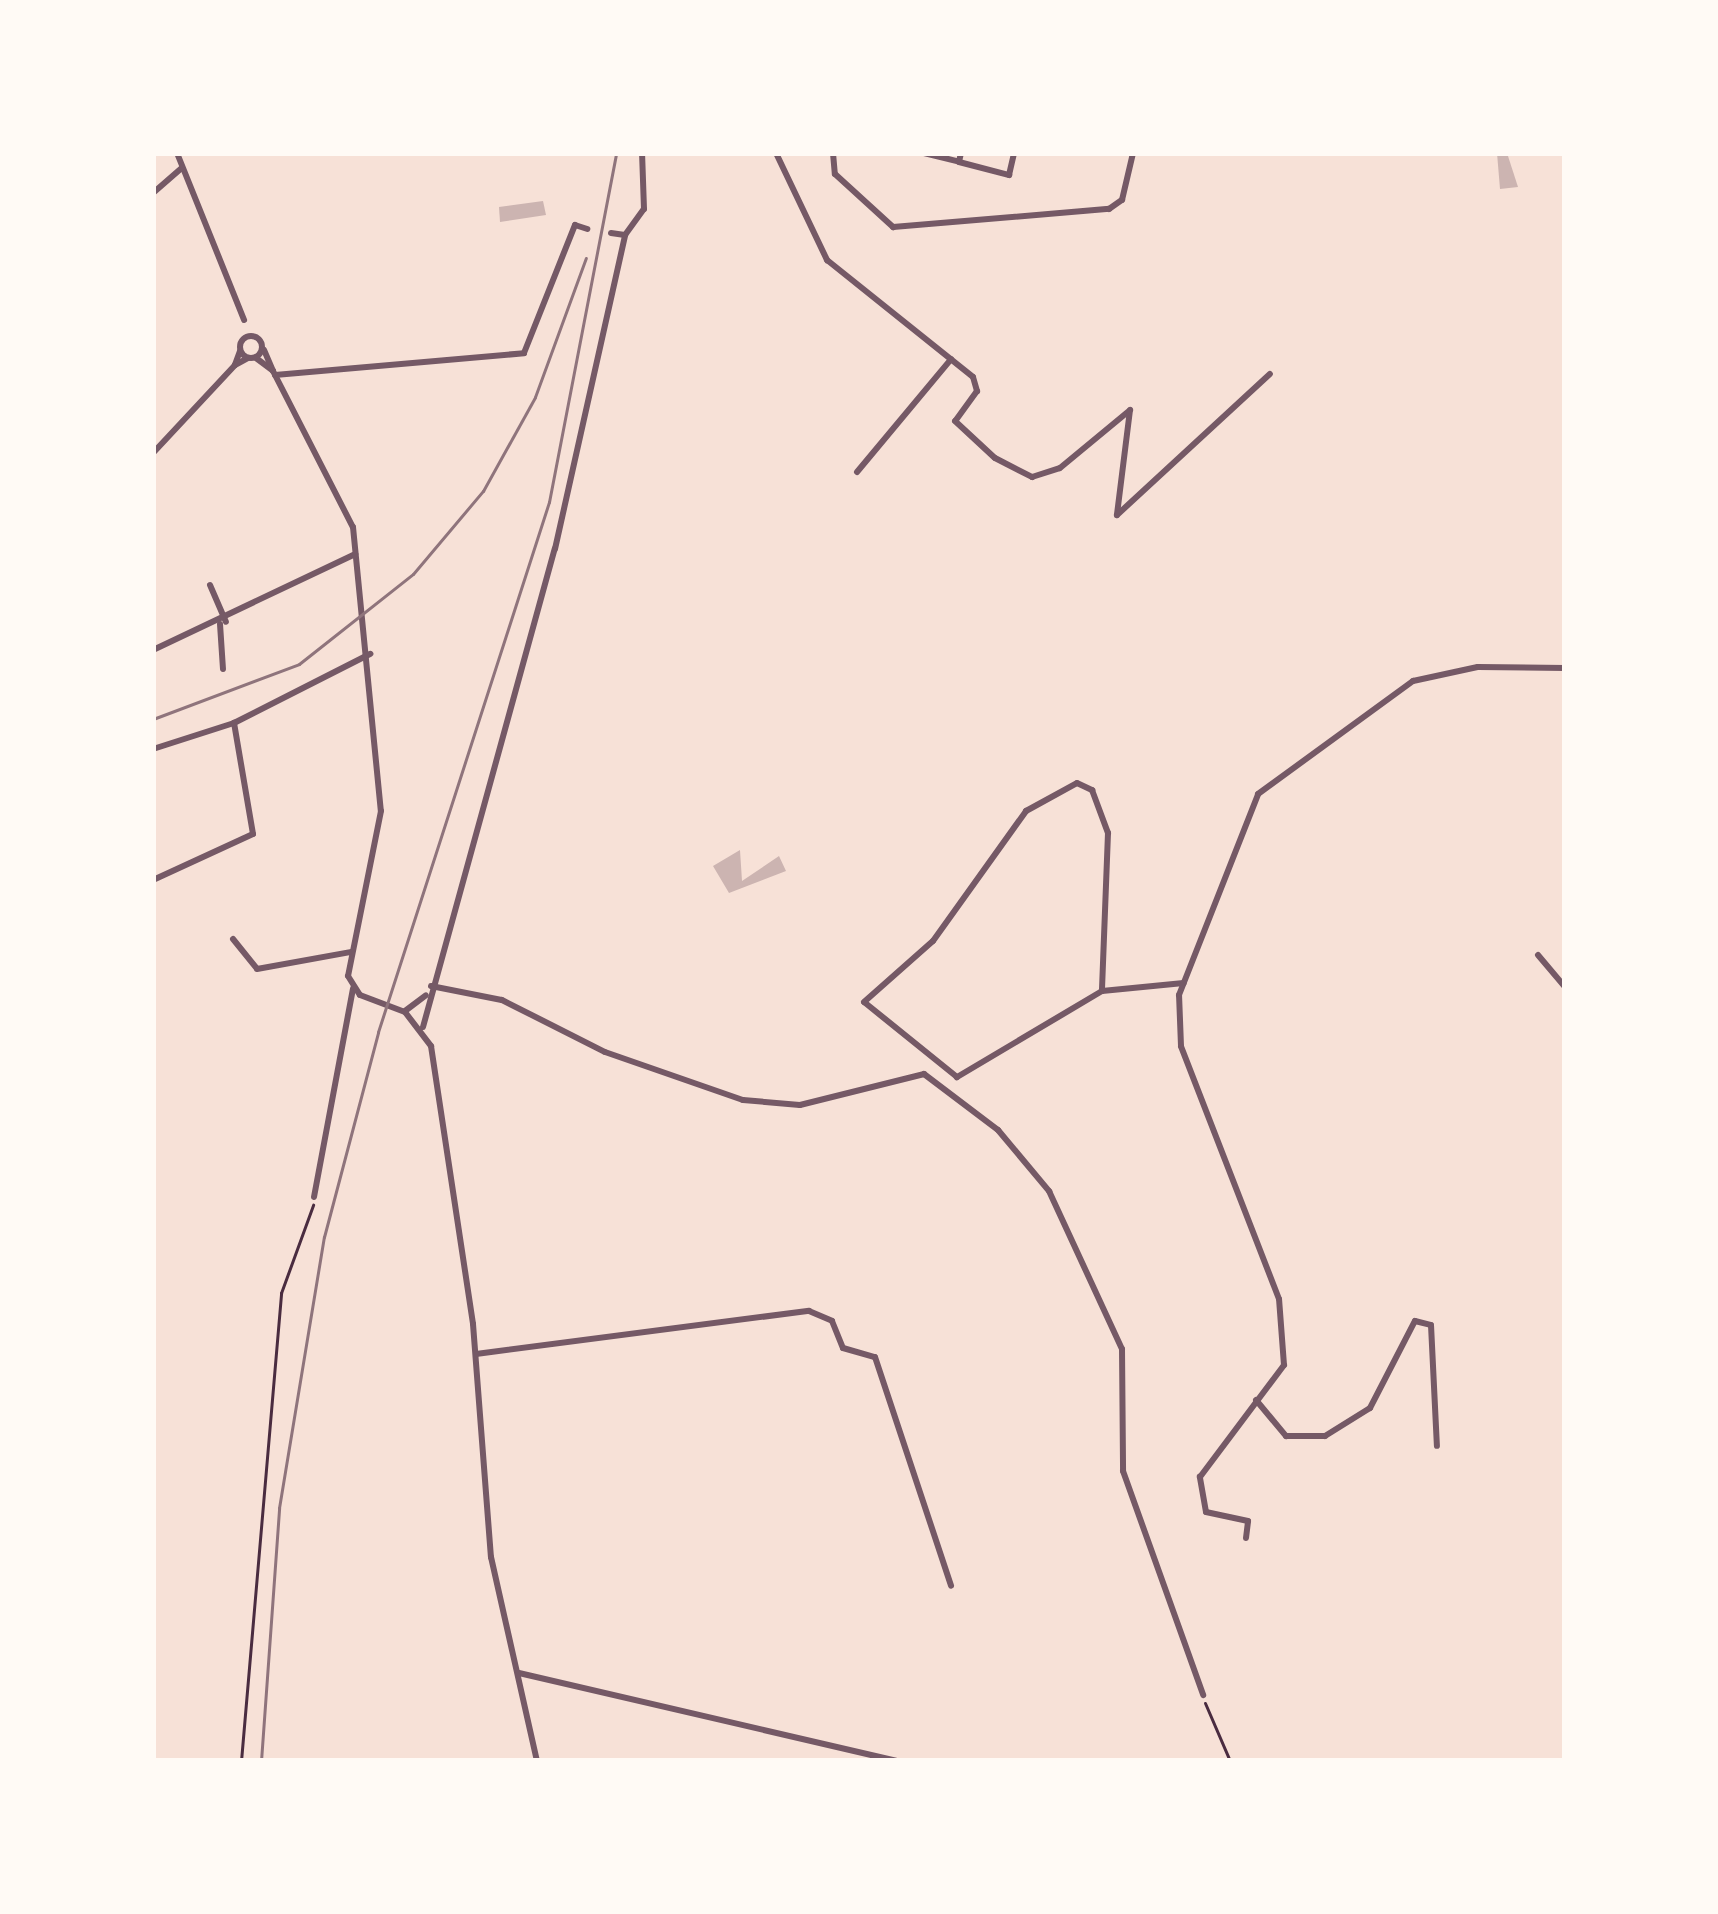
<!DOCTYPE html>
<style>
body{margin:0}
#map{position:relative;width:1718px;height:1914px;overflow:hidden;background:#f7e1d7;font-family:"Fira Sans Condensed",sans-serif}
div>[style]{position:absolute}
.building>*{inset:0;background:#ccb4b1}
.path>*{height:3px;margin:-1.5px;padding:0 1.5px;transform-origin:1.5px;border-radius:1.5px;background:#4a2c40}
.minor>*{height:6px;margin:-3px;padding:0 3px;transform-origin:3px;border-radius:3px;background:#755966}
.tertiary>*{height:6px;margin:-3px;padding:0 3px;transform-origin:3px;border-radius:3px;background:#755966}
.tertiary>.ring{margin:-3px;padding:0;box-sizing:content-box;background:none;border:6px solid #755966;border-radius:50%}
.rail>*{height:3px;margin:-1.5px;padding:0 1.5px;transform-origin:1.5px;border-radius:1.5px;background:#8f747c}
span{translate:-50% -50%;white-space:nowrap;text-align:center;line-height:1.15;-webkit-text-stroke:9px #fffaf5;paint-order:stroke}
.frame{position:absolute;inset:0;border:156px solid #fffaf5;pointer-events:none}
</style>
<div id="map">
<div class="building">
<i style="clip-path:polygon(1497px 153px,1507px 153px,1518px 187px,1500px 189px)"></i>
<i style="clip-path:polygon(543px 201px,546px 215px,500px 222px,499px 207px)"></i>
<i style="clip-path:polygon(740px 850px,742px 881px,779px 856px,786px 871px,729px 893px,713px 866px)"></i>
</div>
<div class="path">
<i style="left:1205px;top:1703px;width:63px;rotate:66.7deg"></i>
<i style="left:241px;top:1761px;width:470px;rotate:-85.1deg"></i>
<i style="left:281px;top:1293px;width:94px;rotate:-70deg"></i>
</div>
<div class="minor">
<i style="left:776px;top:153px;width:119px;rotate:64.5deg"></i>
<i style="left:827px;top:260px;width:187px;rotate:38.7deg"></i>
<i style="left:973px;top:377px;width:15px;rotate:74deg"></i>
<i style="left:977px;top:391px;width:37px;rotate:126deg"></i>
<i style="left:955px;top:421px;width:54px;rotate:42.8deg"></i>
<i style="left:995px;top:458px;width:42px;rotate:27.2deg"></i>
<i style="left:1032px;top:477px;width:29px;rotate:-18deg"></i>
<i style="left:1060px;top:468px;width:91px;rotate:-39.6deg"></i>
<i style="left:1130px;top:410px;width:106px;rotate:97.1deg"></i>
<i style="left:1117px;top:515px;width:208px;rotate:-42.7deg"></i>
<i style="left:833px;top:153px;width:21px;rotate:85deg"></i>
<i style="left:835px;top:174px;width:79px;rotate:42.4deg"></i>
<i style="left:893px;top:227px;width:217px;rotate:-4.8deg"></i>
<i style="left:1109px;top:209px;width:16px;rotate:-35deg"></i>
<i style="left:1122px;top:200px;width:48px;rotate:-76.8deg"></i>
<i style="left:924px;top:153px;width:36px;rotate:14deg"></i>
<i style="left:961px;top:153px;width:9px;rotate:103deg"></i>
<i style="left:959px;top:162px;width:52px;rotate:14.6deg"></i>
<i style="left:1009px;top:175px;width:23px;rotate:-77deg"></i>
<i style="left:153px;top:193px;width:38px;rotate:-41deg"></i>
<i style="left:611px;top:233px;width:14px;rotate:8deg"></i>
<i style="left:240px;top:351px;width:15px;rotate:110deg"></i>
<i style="left:235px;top:365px;width:15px;rotate:-28deg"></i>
<i style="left:275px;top:375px;width:250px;rotate:-5deg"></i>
<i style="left:524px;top:353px;width:138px;rotate:-68.3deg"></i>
<i style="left:575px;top:225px;width:13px;rotate:18deg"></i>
<i style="left:153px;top:453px;width:120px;rotate:-47deg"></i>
<i style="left:857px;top:472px;width:147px;rotate:-50.2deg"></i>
<i style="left:210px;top:585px;width:40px;rotate:66.6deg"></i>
<i style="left:220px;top:624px;width:45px;rotate:86.2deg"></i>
<i style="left:153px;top:650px;width:224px;rotate:-25.4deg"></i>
<i style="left:153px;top:749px;width:85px;rotate:-17.8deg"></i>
<i style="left:234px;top:723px;width:153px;rotate:-26.9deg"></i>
<i style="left:153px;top:880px;width:110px;rotate:-24.7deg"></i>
<i style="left:253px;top:834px;width:113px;rotate:-99.7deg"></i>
<i style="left:233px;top:939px;width:38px;rotate:51deg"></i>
<i style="left:257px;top:969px;width:96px;rotate:-10.3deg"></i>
<i style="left:1538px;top:955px;width:42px;rotate:49.8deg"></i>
<i style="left:431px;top:986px;width:72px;rotate:11.2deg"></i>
<i style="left:502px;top:1000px;width:115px;rotate:26.8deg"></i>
<i style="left:605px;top:1052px;width:146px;rotate:19.2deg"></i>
<i style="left:743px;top:1100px;width:57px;rotate:5deg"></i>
<i style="left:800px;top:1105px;width:128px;rotate:-14deg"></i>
<i style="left:924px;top:1074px;width:93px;rotate:37.1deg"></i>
<i style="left:998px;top:1130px;width:80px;rotate:50.1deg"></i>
<i style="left:1049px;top:1191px;width:174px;rotate:65.2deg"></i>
<i style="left:1122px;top:1349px;width:122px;rotate:89.5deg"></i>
<i style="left:1123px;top:1471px;width:238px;rotate:70.3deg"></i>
<i style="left:1102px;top:991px;width:169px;rotate:149.3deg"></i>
<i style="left:957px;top:1077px;width:119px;rotate:-141.1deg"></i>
<i style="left:864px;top:1002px;width:92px;rotate:-41.5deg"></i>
<i style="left:933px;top:941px;width:160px;rotate:-54.4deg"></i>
<i style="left:1026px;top:811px;width:58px;rotate:-28.8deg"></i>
<i style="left:1077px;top:783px;width:17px;rotate:25deg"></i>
<i style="left:1092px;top:790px;width:46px;rotate:69.6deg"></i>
<i style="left:1108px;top:833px;width:158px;rotate:92.2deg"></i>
<i style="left:1102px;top:991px;width:82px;rotate:-5.6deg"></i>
<i style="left:405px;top:1011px;width:26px;rotate:-37deg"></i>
<i style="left:423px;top:1027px;width:496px;rotate:-74.6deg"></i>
<i style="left:555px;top:549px;width:322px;rotate:-77.4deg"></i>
<i style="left:625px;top:235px;width:32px;rotate:-54deg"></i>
<i style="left:644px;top:209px;width:56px;rotate:-92deg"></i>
<i style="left:314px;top:1197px;width:212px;rotate:-79.4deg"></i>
<i style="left:476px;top:1354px;width:336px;rotate:-7.4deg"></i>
<i style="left:809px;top:1311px;width:25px;rotate:23deg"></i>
<i style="left:832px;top:1321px;width:29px;rotate:68deg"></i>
<i style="left:843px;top:1348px;width:33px;rotate:16deg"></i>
<i style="left:875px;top:1357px;width:241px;rotate:71.6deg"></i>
<i style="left:1256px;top:1400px;width:47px;rotate:50.2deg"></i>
<i style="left:1286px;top:1436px;width:39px"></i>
<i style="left:1325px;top:1436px;width:53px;rotate:-31.9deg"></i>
<i style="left:1370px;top:1408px;width:98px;rotate:-62.7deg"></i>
<i style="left:1415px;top:1321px;width:16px;rotate:14deg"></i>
<i style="left:1431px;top:1325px;width:121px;rotate:87.2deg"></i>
<i style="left:1246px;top:1538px;width:17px;rotate:-83deg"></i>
<i style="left:1248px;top:1521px;width:43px;rotate:-167.9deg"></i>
<i style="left:1206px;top:1512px;width:36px;rotate:-100deg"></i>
<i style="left:1200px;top:1477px;width:140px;rotate:-53.1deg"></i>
<i style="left:1284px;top:1365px;width:66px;rotate:-94.3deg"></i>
<i style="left:1279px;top:1299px;width:271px;rotate:-111.2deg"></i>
<i style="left:1181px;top:1046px;width:51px;rotate:-92.2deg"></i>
<i style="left:1179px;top:995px;width:216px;rotate:-68.5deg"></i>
<i style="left:1258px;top:794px;width:192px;rotate:-36.1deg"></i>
<i style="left:1413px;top:681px;width:66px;rotate:-12.2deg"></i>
<i style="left:1478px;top:667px;width:87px;rotate:0.7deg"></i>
<i style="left:519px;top:1673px;width:387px;rotate:13.1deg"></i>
</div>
<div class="tertiary">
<i style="left:177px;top:153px;width:180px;rotate:68.1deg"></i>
<i class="ring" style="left:240px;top:336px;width:16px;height:16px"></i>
<i style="left:256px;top:358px;width:21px;rotate:37deg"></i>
<i style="left:273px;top:371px;width:23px;rotate:-113deg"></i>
<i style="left:273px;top:371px;width:175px;rotate:62.9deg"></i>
<i style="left:353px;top:527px;width:285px;rotate:84.4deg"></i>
<i style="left:381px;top:811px;width:168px;rotate:101.3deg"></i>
<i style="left:348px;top:976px;width:22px;rotate:58deg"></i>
<i style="left:360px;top:995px;width:48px;rotate:20.7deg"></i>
<i style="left:405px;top:1012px;width:43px;rotate:52.6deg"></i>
<i style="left:431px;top:1046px;width:281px;rotate:81.4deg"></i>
<i style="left:473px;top:1324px;width:234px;rotate:85.6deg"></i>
<i style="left:491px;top:1557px;width:209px;rotate:77.3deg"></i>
</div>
<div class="rail">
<i style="left:153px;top:719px;width:156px;rotate:-20.6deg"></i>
<i style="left:299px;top:664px;width:145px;rotate:-38.3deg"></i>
<i style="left:413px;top:574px;width:109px;rotate:-49.9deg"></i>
<i style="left:483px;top:491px;width:107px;rotate:-61deg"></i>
<i style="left:535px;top:397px;width:148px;rotate:-69.9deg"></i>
<i style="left:261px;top:1761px;width:254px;rotate:-85.9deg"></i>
<i style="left:279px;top:1508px;width:275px;rotate:-80.6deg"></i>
<i style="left:324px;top:1237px;width:212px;rotate:-75.2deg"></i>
<i style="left:378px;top:1032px;width:557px;rotate:-72.12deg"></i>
<i style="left:549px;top:502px;width:355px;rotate:-79.1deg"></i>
</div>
<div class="frame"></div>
</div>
